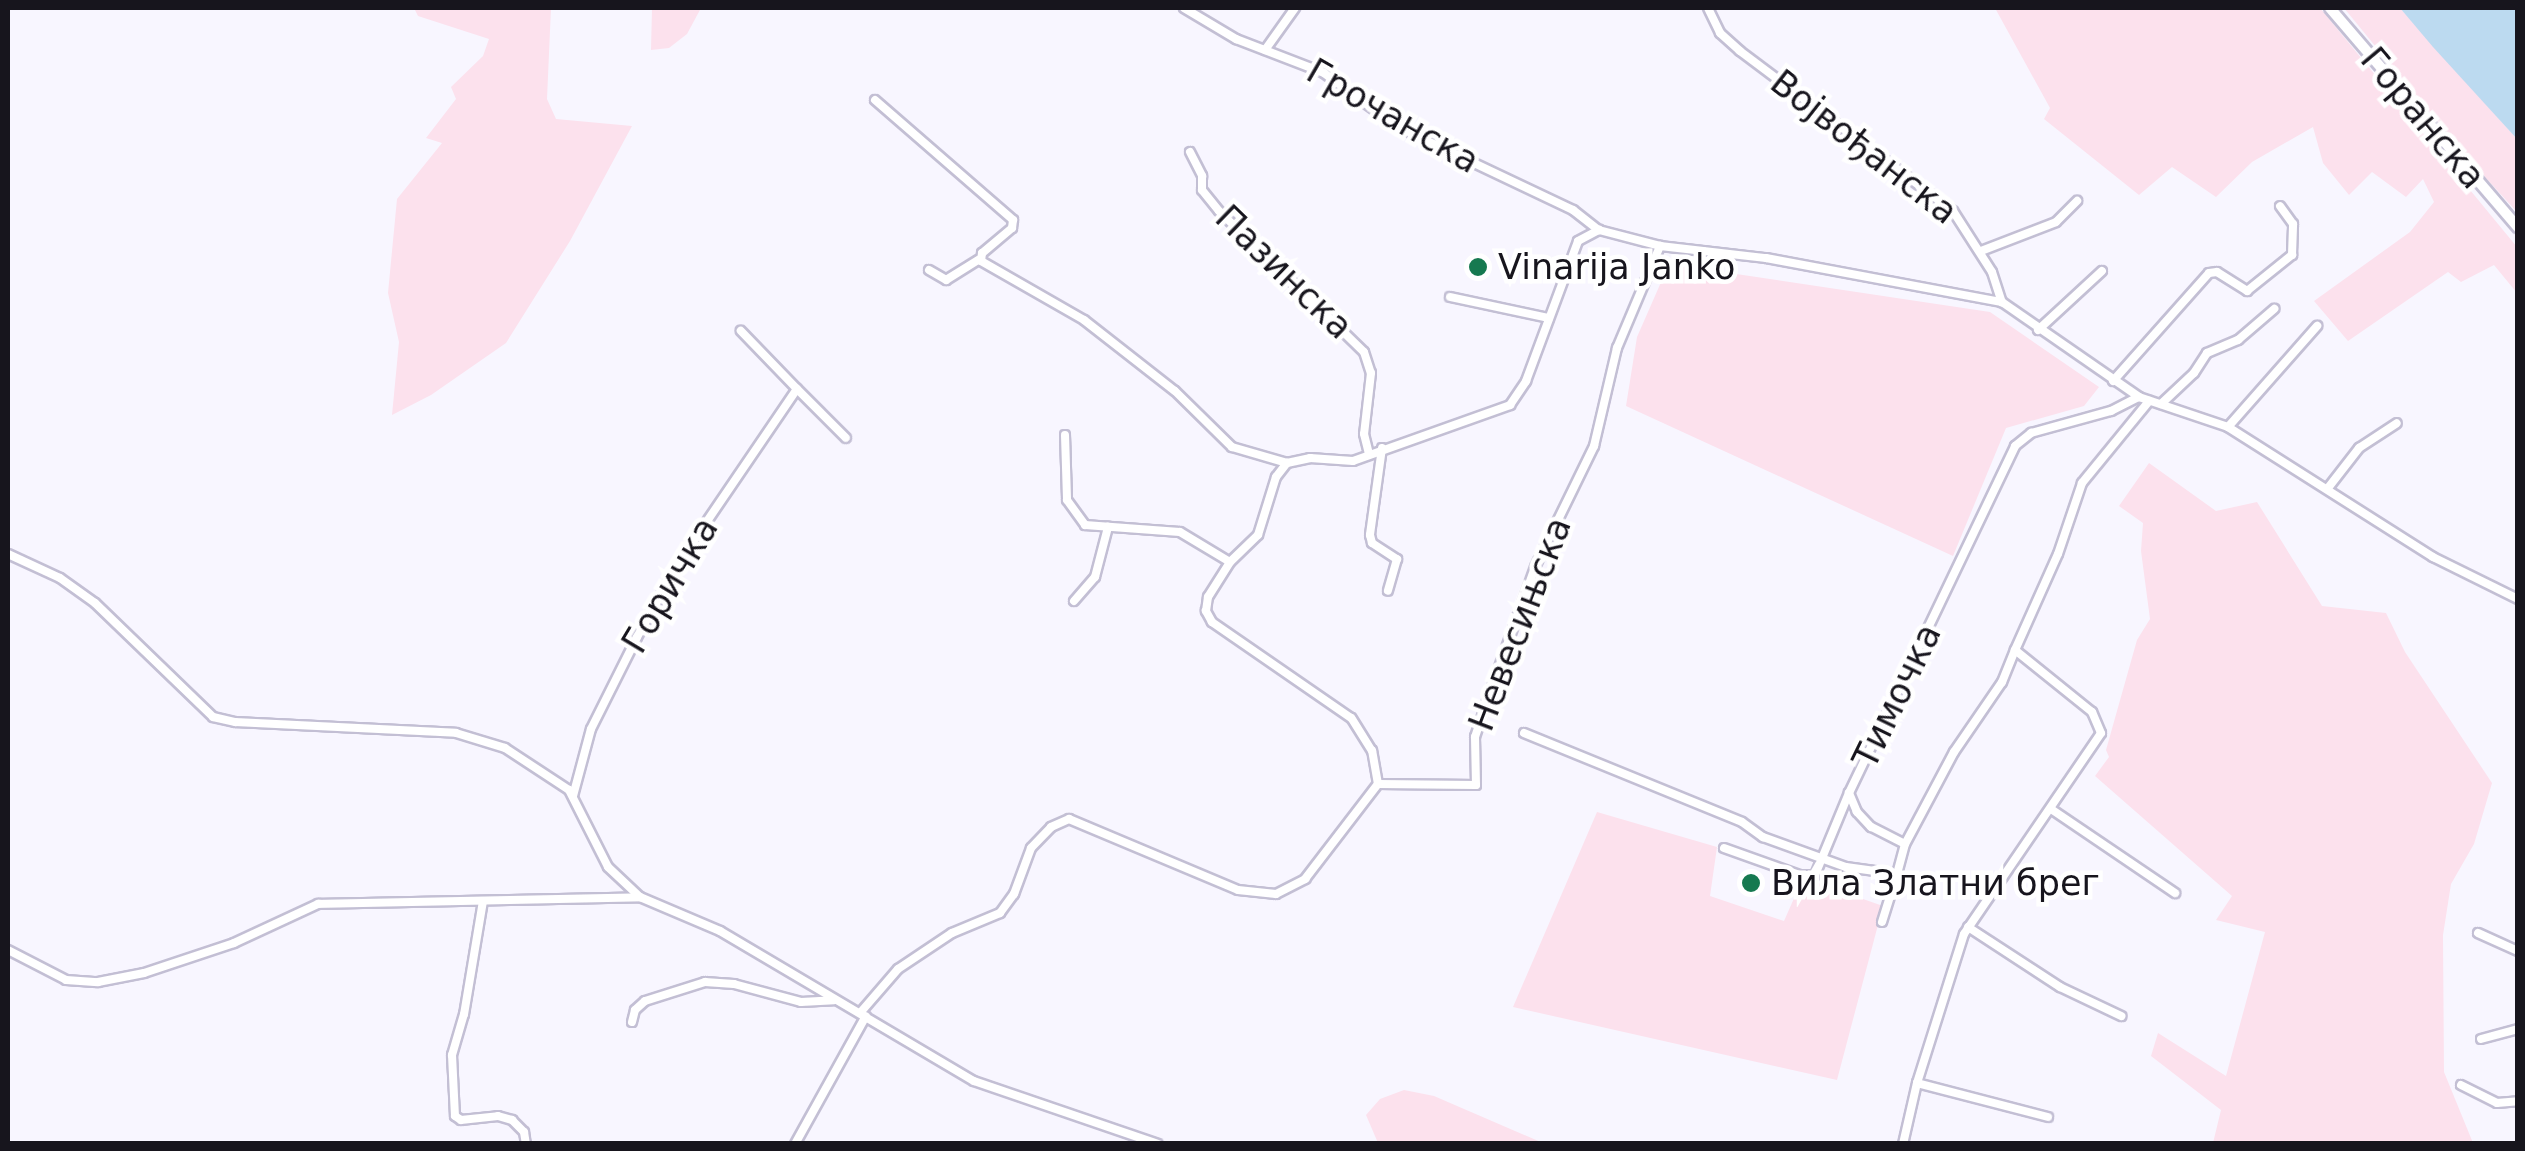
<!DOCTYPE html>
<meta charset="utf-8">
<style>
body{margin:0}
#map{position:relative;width:2525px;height:1151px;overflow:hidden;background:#f8f6ff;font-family:"DejaVu Sans",sans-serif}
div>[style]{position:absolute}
.green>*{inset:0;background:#fce1ed}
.water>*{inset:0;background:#bcdaf0}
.roads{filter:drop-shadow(2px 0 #c3bfd4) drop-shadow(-2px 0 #c3bfd4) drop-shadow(0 2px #c3bfd4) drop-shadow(0 -2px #c3bfd4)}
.minor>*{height:8px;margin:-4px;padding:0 4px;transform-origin:4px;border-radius:4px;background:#fff}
.secondary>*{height:10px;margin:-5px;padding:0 5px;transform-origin:5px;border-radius:5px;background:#fff}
.dots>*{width:28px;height:28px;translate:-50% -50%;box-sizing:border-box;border:5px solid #fff;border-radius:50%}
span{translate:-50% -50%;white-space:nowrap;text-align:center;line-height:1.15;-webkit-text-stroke:9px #fff;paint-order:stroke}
.street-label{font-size:35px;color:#17151d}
.poi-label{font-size:35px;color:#17151d}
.left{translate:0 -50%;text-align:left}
.frame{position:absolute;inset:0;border:10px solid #17151d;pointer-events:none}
</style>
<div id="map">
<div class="green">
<i style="clip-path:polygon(414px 8px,551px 8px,547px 99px,556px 119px,632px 126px,570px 241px,506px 343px,431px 395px,392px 415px,399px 342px,388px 293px,397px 199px,442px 143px,426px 138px,456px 99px,451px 87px,483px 56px,489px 39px,418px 16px)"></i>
<i style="clip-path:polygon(652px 8px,701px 8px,687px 34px,669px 48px,651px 50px)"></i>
<i style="clip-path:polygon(1995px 8px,2320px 8px,2517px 247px,2517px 293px,2494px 265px,2461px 282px,2448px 272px,2348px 341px,2314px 301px,2410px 232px,2434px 202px,2423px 179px,2406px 197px,2372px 172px,2349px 195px,2323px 163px,2313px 127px,2252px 162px,2216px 197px,2172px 167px,2139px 195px,2044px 119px,2050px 108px)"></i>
<i style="clip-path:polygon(2344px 8px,2400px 8px,2517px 139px,2517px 212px,2462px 152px)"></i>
<i style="clip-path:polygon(1669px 264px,1990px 312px,2099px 387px,2084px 406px,2006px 428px,1953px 556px,1626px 406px,1637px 337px)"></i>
<i style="clip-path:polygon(2149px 463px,2216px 511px,2257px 502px,2322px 606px,2386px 613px,2405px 652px,2492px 783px,2474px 844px,2451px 884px,2443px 935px,2444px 1072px,2473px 1143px,2213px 1143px,2221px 1110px,2151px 1056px,2158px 1033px,2226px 1076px,2265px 932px,2216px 920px,2232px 896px,2095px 776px,2109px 757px,2106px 750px,2137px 640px,2150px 619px,2141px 551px,2143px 523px,2119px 506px)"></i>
<i style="clip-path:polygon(1597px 812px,1717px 847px,1710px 896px,1784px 921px,1803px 878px,1883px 906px,1837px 1080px,1513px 1007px)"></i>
<i style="clip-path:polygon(1404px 1090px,1434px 1096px,1543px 1143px,1378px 1143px,1366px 1115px,1380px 1099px)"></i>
</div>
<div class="water">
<i style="clip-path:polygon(2400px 8px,2517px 8px,2517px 139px,2433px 47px)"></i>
</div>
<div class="roads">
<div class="minor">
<i style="left:1184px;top:8px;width:61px;rotate:30.8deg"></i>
<i style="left:1236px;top:39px;width:94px;rotate:21.1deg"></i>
<i style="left:1324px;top:73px;width:92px;rotate:36.1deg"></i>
<i style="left:1398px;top:127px;width:194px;rotate:25.4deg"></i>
<i style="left:1573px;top:210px;width:33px;rotate:38deg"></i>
<i style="left:1708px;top:8px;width:28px;rotate:64deg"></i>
<i style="left:1720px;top:33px;width:27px;rotate:42deg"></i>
<i style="left:1740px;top:51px;width:266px;rotate:36.9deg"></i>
<i style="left:1953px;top:211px;width:72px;rotate:57.4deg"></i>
<i style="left:1992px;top:272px;width:32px;rotate:72deg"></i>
<i style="left:1265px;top:50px;width:52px;rotate:-54.5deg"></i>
<i style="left:875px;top:100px;width:183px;rotate:41deg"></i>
<i style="left:1013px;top:220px;width:8px;rotate:97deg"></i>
<i style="left:1012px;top:228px;width:39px;rotate:140deg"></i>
<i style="left:982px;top:253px;width:8px;rotate:97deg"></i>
<i style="left:981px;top:261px;width:119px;rotate:29.8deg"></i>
<i style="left:1084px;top:320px;width:115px;rotate:38deg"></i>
<i style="left:1175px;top:391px;width:80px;rotate:44.5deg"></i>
<i style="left:1232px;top:447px;width:57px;rotate:16.2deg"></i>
<i style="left:1190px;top:152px;width:27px;rotate:63deg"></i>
<i style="left:1202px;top:176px;width:14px;rotate:90deg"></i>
<i style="left:1202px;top:190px;width:27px;rotate:51deg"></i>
<i style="left:1219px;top:211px;width:202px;rotate:44.2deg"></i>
<i style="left:1364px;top:352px;width:22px;rotate:72deg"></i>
<i style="left:1371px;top:373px;width:61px;rotate:96.5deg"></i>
<i style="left:1364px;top:434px;width:21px;rotate:76deg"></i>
<i style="left:1599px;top:230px;width:63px;rotate:14.7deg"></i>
<i style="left:1660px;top:246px;width:107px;rotate:6.5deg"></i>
<i style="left:1766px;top:258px;width:240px;rotate:10.6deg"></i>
<i style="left:2002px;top:302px;width:167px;rotate:34.7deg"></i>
<i style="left:2139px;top:397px;width:94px;rotate:18.6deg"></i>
<i style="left:2228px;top:427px;width:243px;rotate:32.4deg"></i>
<i style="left:2433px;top:557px;width:95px;rotate:26.3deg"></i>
<i style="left:1981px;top:251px;width:80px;rotate:-21.1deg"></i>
<i style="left:2056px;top:222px;width:30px;rotate:-45deg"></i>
<i style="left:929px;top:270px;width:20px;rotate:30deg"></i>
<i style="left:946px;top:280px;width:39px;rotate:-32deg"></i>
<i style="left:1450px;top:297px;width:101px;rotate:12deg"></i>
<i style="left:2038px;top:330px;width:87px;rotate:-42.7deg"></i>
<i style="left:2113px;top:381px;width:144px;rotate:-48.4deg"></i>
<i style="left:2209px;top:273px;width:8px;rotate:-7deg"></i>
<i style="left:2217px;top:272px;width:36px;rotate:32deg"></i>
<i style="left:2247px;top:291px;width:58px;rotate:-38.7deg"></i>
<i style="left:2292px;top:255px;width:31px;rotate:-88deg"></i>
<i style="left:2293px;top:224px;width:22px;rotate:-126deg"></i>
<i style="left:797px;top:389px;width:69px;rotate:45deg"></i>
<i style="left:2161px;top:404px;width:45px;rotate:-43.2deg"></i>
<i style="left:2194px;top:373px;width:24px;rotate:-57deg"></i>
<i style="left:2207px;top:353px;width:34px;rotate:-23deg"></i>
<i style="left:2238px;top:340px;width:48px;rotate:-40.7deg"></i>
<i style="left:2228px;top:427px;width:135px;rotate:-48.6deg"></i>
<i style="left:1065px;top:435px;width:65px;rotate:88.2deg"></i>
<i style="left:1067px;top:500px;width:31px;rotate:54deg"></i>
<i style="left:1085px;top:525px;width:95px;rotate:4.2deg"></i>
<i style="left:1180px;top:532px;width:58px;rotate:31deg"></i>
<i style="left:1382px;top:448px;width:88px;rotate:97.9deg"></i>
<i style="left:1370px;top:535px;width:8px;rotate:76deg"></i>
<i style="left:1372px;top:543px;width:30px;rotate:33deg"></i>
<i style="left:1397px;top:559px;width:33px;rotate:106deg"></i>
<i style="left:2328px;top:488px;width:51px;rotate:-52.2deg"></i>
<i style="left:2359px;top:448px;width:45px;rotate:-33.3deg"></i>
<i style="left:8px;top:554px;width:57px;rotate:24.8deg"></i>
<i style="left:60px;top:578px;width:43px;rotate:35.5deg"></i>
<i style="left:95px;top:603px;width:164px;rotate:44deg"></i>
<i style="left:213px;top:717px;width:23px;rotate:13deg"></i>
<i style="left:235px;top:722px;width:221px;rotate:2.8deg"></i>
<i style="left:456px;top:733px;width:51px;rotate:17deg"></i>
<i style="left:505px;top:748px;width:77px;rotate:33.3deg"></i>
<i style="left:569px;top:790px;width:86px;rotate:63.1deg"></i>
<i style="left:608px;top:867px;width:44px;rotate:43.2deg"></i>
<i style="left:640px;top:897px;width:87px;rotate:23deg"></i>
<i style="left:720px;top:931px;width:295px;rotate:30.6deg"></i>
<i style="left:974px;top:1081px;width:194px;rotate:18.9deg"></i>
<i style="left:1074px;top:601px;width:32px;rotate:-49deg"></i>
<i style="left:1095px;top:577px;width:52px;rotate:-75.4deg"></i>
<i style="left:2015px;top:650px;width:35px;rotate:112deg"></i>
<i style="left:2002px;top:682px;width:85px;rotate:124.4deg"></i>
<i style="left:1954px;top:752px;width:104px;rotate:118deg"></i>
<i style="left:1905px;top:844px;width:38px;rotate:-153deg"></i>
<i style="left:1871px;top:827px;width:21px;rotate:-133deg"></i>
<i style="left:1857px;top:812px;width:21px;rotate:-113deg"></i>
<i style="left:1849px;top:793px;width:385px;rotate:-64.4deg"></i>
<i style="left:2015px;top:446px;width:21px;rotate:-39deg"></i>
<i style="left:2031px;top:433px;width:83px;rotate:-15.4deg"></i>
<i style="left:2111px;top:411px;width:31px;rotate:-27deg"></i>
<i style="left:1524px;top:733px;width:235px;rotate:22.2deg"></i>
<i style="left:1742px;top:822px;width:26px;rotate:36deg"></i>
<i style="left:1763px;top:837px;width:88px;rotate:19.9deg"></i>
<i style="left:1846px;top:867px;width:51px;rotate:7.8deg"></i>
<i style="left:1897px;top:874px;width:31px;rotate:-75deg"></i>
<i style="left:1378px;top:784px;width:34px;rotate:-100deg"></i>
<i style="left:1372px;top:751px;width:39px;rotate:-122deg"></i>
<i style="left:1351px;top:718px;width:169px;rotate:-145.4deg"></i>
<i style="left:1212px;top:622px;width:13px;rotate:-119deg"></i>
<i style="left:1206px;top:611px;width:14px;rotate:-82deg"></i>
<i style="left:1208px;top:597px;width:41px;rotate:-57.8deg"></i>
<i style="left:1230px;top:562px;width:39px;rotate:-44deg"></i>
<i style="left:1258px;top:535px;width:61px;rotate:-72.8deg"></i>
<i style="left:1276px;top:477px;width:18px;rotate:-52deg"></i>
<i style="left:1287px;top:463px;width:24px;rotate:-12deg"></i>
<i style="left:1310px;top:458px;width:43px;rotate:4deg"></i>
<i style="left:1353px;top:461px;width:167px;rotate:-19.6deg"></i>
<i style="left:1510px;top:405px;width:29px;rotate:-56deg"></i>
<i style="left:1526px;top:381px;width:149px;rotate:-69.6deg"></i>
<i style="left:1578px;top:241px;width:24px;rotate:-28deg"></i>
<i style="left:573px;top:796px;width:69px;rotate:-75deg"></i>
<i style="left:591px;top:729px;width:103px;rotate:-63.4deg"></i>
<i style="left:637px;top:637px;width:87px;rotate:-60.5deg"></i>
<i style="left:680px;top:561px;width:208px;rotate:-55.8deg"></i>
<i style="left:797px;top:389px;width:81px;rotate:-134deg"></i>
<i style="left:2051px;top:809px;width:150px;rotate:34.1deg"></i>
<i style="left:1724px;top:848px;width:81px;rotate:19.6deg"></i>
<i style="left:1800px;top:875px;width:15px"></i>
<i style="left:1815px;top:875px;width:89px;rotate:-67.5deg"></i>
<i style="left:483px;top:901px;width:115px;rotate:99.5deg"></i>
<i style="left:464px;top:1014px;width:43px;rotate:106.3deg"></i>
<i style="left:452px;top:1055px;width:61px;rotate:87.2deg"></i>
<i style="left:455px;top:1116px;width:7px;rotate:34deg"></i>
<i style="left:461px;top:1120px;width:37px;rotate:-6deg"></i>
<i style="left:498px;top:1116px;width:15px;rotate:16deg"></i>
<i style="left:512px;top:1120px;width:17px;rotate:45deg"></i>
<i style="left:524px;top:1132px;width:12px;rotate:81deg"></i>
<i style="left:1882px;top:922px;width:50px;rotate:-72.6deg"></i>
<i style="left:1968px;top:927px;width:110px;rotate:33.1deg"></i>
<i style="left:2060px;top:987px;width:68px;rotate:25.4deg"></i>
<i style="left:2478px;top:933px;width:44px;rotate:24.2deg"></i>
<i style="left:8px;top:950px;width:65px;rotate:27.3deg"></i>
<i style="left:66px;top:980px;width:32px;rotate:4deg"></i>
<i style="left:98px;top:982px;width:47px;rotate:-11.1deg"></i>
<i style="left:144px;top:973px;width:95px;rotate:-18.4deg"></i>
<i style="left:234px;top:943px;width:93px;rotate:-24.9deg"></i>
<i style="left:318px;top:904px;width:322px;rotate:-1.2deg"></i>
<i style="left:860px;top:1013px;width:58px;rotate:-49.2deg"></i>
<i style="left:898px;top:969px;width:65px;rotate:-33.7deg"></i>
<i style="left:952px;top:933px;width:52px;rotate:-22.6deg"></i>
<i style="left:1000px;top:913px;width:24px;rotate:-54deg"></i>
<i style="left:1014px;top:894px;width:49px;rotate:-69.7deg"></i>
<i style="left:1031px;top:848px;width:29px;rotate:-46deg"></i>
<i style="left:1051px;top:827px;width:20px;rotate:-24deg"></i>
<i style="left:1069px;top:819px;width:183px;rotate:22.8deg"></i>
<i style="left:1238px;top:890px;width:38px;rotate:6deg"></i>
<i style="left:1276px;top:894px;width:33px;rotate:-27deg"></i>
<i style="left:1305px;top:879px;width:120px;rotate:-52.5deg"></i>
<i style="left:1378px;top:784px;width:98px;rotate:0.6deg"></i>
<i style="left:1476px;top:785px;width:48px;rotate:-91.2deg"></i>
<i style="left:1475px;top:737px;width:44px;rotate:-71.6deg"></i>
<i style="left:1489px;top:695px;width:136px;rotate:-70.2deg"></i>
<i style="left:1535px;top:567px;width:135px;rotate:-64deg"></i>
<i style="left:1594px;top:446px;width:101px;rotate:-76.8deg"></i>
<i style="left:1617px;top:348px;width:111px;rotate:-67.1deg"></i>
<i style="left:632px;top:1022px;width:12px;rotate:-76deg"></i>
<i style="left:635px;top:1010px;width:13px;rotate:-42deg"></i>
<i style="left:645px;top:1001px;width:63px;rotate:-17.6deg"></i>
<i style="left:705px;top:982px;width:29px;rotate:4deg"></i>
<i style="left:734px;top:984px;width:69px;rotate:15deg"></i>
<i style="left:801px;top:1002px;width:33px;rotate:-3deg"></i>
<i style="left:2481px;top:1039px;width:38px;rotate:-15deg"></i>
<i style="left:2461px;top:1085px;width:40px;rotate:26.6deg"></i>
<i style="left:2497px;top:1103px;width:21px;rotate:-5deg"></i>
<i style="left:2048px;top:1117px;width:135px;rotate:-165.5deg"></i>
<i style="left:1917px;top:1083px;width:156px;rotate:-72.5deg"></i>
<i style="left:1964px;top:934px;width:243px;rotate:-55.7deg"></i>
<i style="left:2101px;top:733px;width:23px;rotate:-113deg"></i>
<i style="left:2092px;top:712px;width:99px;rotate:-141.2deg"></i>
<i style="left:2015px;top:650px;width:105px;rotate:-65.9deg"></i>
<i style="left:2058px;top:554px;width:75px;rotate:-71.3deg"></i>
<i style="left:2082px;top:483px;width:106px;rotate:-50.7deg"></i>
<i style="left:795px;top:1144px;width:146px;rotate:-61deg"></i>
<i style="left:1903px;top:1144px;width:63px;rotate:-77.1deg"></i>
</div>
<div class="secondary">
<i style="left:2330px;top:8px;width:289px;rotate:49.4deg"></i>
</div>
</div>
<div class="dots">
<i style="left:1478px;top:267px;background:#167950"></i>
<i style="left:1751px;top:883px;background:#167950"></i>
</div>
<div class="street-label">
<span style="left:1393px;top:116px;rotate:30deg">Грочанска</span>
<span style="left:2423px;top:118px;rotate:50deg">Горанска</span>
<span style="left:1864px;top:147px;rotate:38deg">Војвођанска</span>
<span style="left:1284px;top:272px;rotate:44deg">Пазинска</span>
<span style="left:670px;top:585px;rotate:-59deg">Горичка</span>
<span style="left:1520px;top:624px;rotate:-69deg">Невесињска</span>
<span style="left:1897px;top:696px;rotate:-64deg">Тимочка</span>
</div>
<div class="poi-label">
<span class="left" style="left:1498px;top:267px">Vinarija Janko</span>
<span class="left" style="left:1771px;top:883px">Вила Златни брег</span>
</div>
<div class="frame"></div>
</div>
